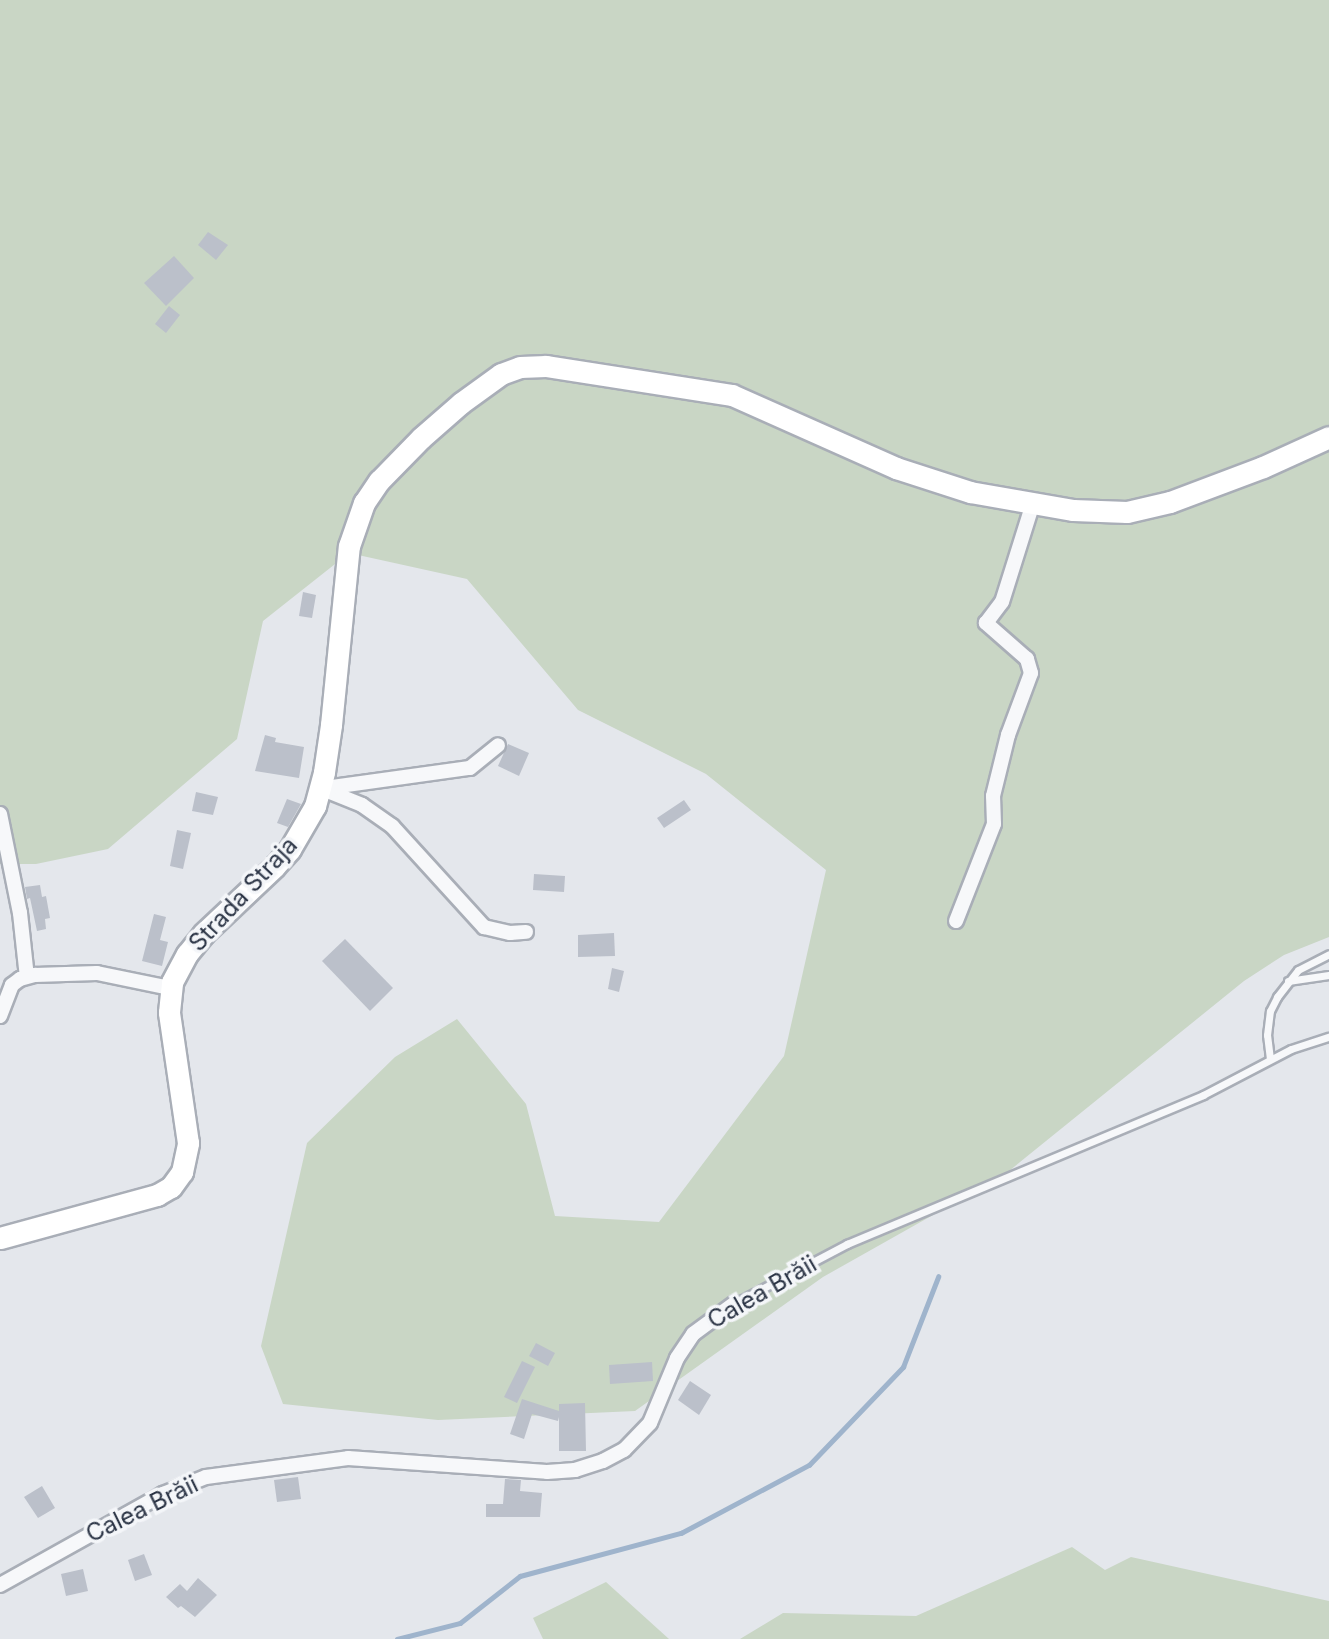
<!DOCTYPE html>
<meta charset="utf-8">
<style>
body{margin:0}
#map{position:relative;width:1329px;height:1639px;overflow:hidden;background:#e4e7ec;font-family:Inter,sans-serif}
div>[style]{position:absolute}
.green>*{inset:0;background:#c9d6c5}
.stream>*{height:4.5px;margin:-2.25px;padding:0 2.25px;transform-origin:2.25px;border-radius:2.25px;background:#9fb4cc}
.building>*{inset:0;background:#bbc0ca}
.roads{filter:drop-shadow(2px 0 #a9aeb7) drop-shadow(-2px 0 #a9aeb7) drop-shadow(0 2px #a9aeb7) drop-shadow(0 -2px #a9aeb7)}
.lane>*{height:7px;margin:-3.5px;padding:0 3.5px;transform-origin:3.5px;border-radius:3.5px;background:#f7f8fa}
.street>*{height:14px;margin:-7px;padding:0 7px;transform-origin:7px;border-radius:7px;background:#f7f8fa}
.secondary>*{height:21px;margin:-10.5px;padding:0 10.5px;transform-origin:10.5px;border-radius:10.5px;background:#fff}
span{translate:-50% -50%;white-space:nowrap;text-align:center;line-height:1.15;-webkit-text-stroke:7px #f4f6f9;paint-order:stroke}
.street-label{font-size:24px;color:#2b3445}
</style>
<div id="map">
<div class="green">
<i style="clip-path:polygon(0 0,1329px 0,1329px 937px,1284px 955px,1244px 981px,1004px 1175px,823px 1277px,635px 1411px,438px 1420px,283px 1404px,261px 1346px,307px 1143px,395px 1057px,457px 1019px,526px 1104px,555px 1216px,659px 1222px,784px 1056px,826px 870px,706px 774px,578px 710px,467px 579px,349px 553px,263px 621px,237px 739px,108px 849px,36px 864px,0 864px)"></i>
<i style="clip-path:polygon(1072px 1547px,1105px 1570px,1131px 1557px,1329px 1601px,1329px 1639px,740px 1639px,783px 1613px,916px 1616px)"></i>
<i style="clip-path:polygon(606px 1582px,669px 1639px,543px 1639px,533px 1618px)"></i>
</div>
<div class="stream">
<i style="left:397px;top:1639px;width:65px;rotate:-14.3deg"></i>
<i style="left:460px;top:1623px;width:76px;rotate:-38.1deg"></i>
<i style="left:520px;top:1576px;width:167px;rotate:-15deg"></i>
<i style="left:681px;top:1533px;width:145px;rotate:-28deg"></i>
<i style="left:809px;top:1465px;width:136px;rotate:-46.2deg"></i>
<i style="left:903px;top:1367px;width:97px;rotate:-68.7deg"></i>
</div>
<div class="building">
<i style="clip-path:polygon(208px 232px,228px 245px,216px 260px,198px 245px)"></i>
<i style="clip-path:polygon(174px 256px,194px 278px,166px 306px,144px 283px)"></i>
<i style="clip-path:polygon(169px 306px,180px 315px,166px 333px,155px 324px)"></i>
<i style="clip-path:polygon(303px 592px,316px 595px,312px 618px,299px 616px)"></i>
<i style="clip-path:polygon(265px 735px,276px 738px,275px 742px,304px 747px,299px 778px,255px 771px)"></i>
<i style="clip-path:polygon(508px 744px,529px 753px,519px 776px,498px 766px)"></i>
<i style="clip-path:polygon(196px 792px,218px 797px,213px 815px,192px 811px)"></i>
<i style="clip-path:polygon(287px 799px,301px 804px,288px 827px,277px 823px)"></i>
<i style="clip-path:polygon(684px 800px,691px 810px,664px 828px,657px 818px)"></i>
<i style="clip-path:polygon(177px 830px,191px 833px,183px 869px,170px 866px)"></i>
<i style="clip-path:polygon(534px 874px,565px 876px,564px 892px,533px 890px)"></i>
<i style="clip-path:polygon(40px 885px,42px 897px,46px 896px,50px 918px,45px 919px,46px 929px,37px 931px,30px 898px,27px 899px,25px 887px)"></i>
<i style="clip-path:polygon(154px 914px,166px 917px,160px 940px,168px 942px,162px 966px,142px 961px)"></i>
<i style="clip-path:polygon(614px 933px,615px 956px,578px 957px,578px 935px)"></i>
<i style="clip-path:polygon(345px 939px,393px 988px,370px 1011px,322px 961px)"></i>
<i style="clip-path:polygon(612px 968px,624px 971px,619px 992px,608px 989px)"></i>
<i style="clip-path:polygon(536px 1343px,555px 1353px,548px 1366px,529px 1356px)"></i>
<i style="clip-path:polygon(522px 1361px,535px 1367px,517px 1403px,504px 1397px)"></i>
<i style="clip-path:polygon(652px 1362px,653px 1381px,610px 1384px,609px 1365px)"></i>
<i style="clip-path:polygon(690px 1381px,711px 1395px,699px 1415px,678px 1400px)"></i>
<i style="clip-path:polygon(522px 1399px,559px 1411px,559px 1404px,585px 1403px,586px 1451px,559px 1451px,559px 1417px,558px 1421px,532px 1414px,524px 1439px,510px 1434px)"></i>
<i style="clip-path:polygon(298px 1477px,301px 1499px,277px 1502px,274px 1480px)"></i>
<i style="clip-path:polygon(505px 1479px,521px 1480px,520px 1491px,542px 1493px,540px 1517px,486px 1517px,486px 1504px,503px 1504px)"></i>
<i style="clip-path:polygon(42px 1486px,55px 1508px,38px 1518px,24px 1497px)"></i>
<i style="clip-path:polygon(144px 1554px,152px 1575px,135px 1581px,128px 1560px)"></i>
<i style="clip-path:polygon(83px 1569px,88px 1591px,66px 1596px,61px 1574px)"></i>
<i style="clip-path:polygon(198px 1578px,217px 1595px,195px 1617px,181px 1606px,178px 1608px,166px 1597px,180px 1584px,187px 1591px)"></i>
</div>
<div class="roads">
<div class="lane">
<i style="left:1288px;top:981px;width:41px;rotate:-8.3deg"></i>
<i style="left:1270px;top:1059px;width:24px;rotate:-97deg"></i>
<i style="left:1267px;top:1035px;width:24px;rotate:-83deg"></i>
<i style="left:1270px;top:1011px;width:16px;rotate:-63deg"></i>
<i style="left:1277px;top:997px;width:34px;rotate:-52deg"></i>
<i style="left:1298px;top:970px;width:35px;rotate:-27deg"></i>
<i style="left:735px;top:1303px;width:127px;rotate:-27.8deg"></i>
<i style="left:847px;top:1244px;width:386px;rotate:-22.7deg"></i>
<i style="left:1203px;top:1095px;width:99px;rotate:-27.6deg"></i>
<i style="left:1291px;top:1049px;width:40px;rotate:-18deg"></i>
</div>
<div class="street">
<i style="left:320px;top:788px;width:45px;rotate:22deg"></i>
<i style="left:362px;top:805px;width:37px;rotate:35deg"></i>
<i style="left:392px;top:826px;width:137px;rotate:47.7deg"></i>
<i style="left:484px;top:927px;width:27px;rotate:13deg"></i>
<i style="left:510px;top:933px;width:16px;rotate:-4deg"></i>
<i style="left:325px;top:788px;width:146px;rotate:-7.9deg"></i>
<i style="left:470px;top:768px;width:36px;rotate:-39deg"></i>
<i style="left:0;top:814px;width:101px;rotate:78.6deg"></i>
<i style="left:20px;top:913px;width:64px;rotate:83.8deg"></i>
<i style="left:956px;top:921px;width:104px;rotate:-68.6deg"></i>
<i style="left:994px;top:824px;width:28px;rotate:-92deg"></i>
<i style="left:993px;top:796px;width:63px;rotate:-76.2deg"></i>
<i style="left:1008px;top:735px;width:66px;rotate:-69.6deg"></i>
<i style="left:1031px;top:673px;width:15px;rotate:-106deg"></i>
<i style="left:1027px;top:659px;width:55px;rotate:-138.7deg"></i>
<i style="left:986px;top:623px;width:26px;rotate:-53deg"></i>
<i style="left:1002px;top:602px;width:104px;rotate:-72.6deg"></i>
<i style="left:0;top:1016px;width:33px;rotate:-69deg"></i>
<i style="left:12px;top:985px;width:10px;rotate:-37deg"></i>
<i style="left:20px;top:979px;width:16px;rotate:-15deg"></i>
<i style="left:35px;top:975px;width:62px;rotate:-1.8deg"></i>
<i style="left:97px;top:973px;width:75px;rotate:11.6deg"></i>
<i style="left:0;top:1585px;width:187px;rotate:-29.2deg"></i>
<i style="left:163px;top:1494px;width:46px;rotate:-21.6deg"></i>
<i style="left:206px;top:1477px;width:143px;rotate:-7.6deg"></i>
<i style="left:348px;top:1458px;width:199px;rotate:4deg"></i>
<i style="left:547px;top:1472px;width:28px;rotate:-4deg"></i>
<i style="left:575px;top:1470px;width:29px;rotate:-18deg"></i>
<i style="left:603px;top:1461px;width:24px;rotate:-28deg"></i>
<i style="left:624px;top:1450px;width:37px;rotate:-46deg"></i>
<i style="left:650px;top:1423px;width:70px;rotate:-67.4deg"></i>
<i style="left:677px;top:1358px;width:29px;rotate:-56deg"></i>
<i style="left:693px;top:1334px;width:52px;rotate:-36.4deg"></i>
</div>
<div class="secondary">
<i style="left:0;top:1238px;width:163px;rotate:-15.3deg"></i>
<i style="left:157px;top:1195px;width:16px;rotate:-30deg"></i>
<i style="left:171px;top:1187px;width:19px;rotate:-54deg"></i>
<i style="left:182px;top:1172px;width:30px;rotate:-78deg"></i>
<i style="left:188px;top:1143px;width:132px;rotate:-98.3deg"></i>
<i style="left:169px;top:1012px;width:30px;rotate:-84deg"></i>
<i style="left:172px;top:982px;width:32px;rotate:-62deg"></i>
<i style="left:187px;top:954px;width:26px;rotate:-51deg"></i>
<i style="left:203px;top:934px;width:98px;rotate:-43.3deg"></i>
<i style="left:274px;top:867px;width:24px;rotate:-48deg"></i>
<i style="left:290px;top:849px;width:50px;rotate:-59.8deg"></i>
<i style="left:315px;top:806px;width:35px;rotate:-75deg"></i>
<i style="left:324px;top:772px;width:48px;rotate:-81.5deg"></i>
<i style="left:331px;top:725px;width:180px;rotate:-84.3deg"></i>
<i style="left:349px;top:546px;width:46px;rotate:-70.8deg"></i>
<i style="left:364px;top:503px;width:27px;rotate:-56deg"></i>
<i style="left:379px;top:481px;width:60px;rotate:-45.7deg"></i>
<i style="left:421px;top:438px;width:53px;rotate:-41.2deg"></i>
<i style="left:461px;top:403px;width:49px;rotate:-35.9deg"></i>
<i style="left:501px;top:374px;width:20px;rotate:-20deg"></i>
<i style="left:520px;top:367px;width:26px;rotate:-2deg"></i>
<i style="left:546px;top:366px;width:188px;rotate:8.9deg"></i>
<i style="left:732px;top:395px;width:180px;rotate:24deg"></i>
<i style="left:896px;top:468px;width:78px;rotate:18deg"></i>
<i style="left:970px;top:492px;width:105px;rotate:9.9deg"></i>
<i style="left:1073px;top:510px;width:54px;rotate:2.1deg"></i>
<i style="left:1127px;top:512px;width:44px;rotate:-13.1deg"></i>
<i style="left:1170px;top:502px;width:99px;rotate:-20.6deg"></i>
<i style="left:1263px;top:467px;width:72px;rotate:-24.4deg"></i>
</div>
</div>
<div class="street-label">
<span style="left:243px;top:894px;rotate:-47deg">Strada Straja</span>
<span style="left:762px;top:1292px;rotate:-30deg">Calea Brăii</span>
<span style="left:142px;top:1509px;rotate:-26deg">Calea Brăii</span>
</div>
</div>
